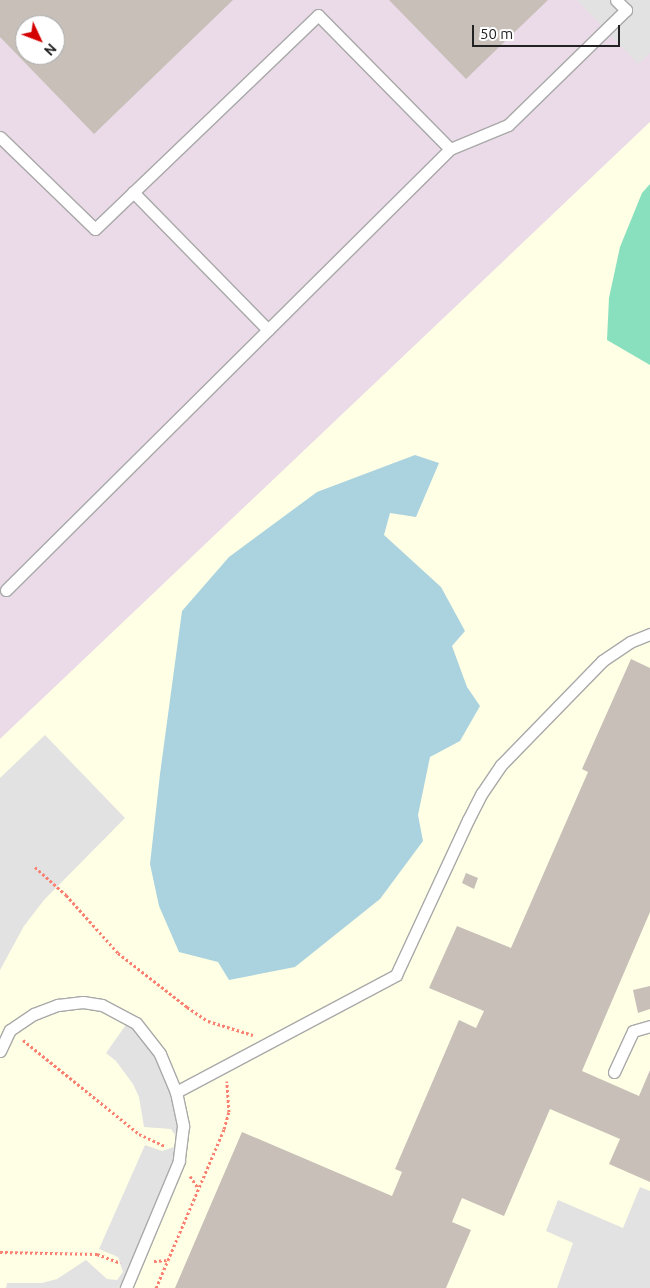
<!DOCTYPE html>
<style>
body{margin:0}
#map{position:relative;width:650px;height:1288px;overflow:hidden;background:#f2efe9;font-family:Ubuntu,sans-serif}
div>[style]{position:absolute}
.industrial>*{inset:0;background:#ebdbe8}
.education>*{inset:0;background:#ffffe5}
.pitch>*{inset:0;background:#88e0be}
.parking>*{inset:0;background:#e2e2e2}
.water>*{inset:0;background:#aad3df}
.building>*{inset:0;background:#c7bfb8}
.path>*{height:3px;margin-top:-1.5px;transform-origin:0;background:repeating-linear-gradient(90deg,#fa8072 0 2.5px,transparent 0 5px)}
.roads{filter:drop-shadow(1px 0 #a9a9a9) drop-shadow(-1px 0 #a9a9a9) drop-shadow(0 1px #a9a9a9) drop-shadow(0 -1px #a9a9a9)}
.service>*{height:11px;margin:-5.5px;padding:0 5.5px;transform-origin:5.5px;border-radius:5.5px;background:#fff}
span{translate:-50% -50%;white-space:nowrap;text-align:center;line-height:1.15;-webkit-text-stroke:4px #fff;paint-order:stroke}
.north{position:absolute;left:15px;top:15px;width:50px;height:50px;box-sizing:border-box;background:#fff;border:1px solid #a7a7a7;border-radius:50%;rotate:133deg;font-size:14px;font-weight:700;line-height:20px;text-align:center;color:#222}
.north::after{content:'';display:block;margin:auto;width:18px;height:22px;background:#d40000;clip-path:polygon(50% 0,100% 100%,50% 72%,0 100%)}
.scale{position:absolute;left:472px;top:25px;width:148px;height:22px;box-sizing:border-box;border:2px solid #222;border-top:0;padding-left:6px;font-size:15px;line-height:18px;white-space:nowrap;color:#222;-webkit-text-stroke:4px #fff;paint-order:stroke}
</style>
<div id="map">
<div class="industrial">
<i style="clip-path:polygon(evenodd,0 0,650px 0,650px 122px,0 739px,0 0,25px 25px,55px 25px,55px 55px,25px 55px,25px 25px)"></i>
</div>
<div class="education">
<i style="clip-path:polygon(650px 122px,650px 1288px,0 1288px,0 739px)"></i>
</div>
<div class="pitch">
<i style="clip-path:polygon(650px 184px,650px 365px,607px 340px,609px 298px,620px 247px,642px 193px)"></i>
</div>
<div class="parking">
<i style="clip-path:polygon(577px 0,650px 0,650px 53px,638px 64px)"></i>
<i style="clip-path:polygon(45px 735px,125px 818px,44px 900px,24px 926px,0 970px,0 778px)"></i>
<i style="clip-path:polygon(130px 1019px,136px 1023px,176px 1092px,179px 1161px,130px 1276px,118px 1288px,6px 1288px,7px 1283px,42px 1283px,57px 1279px,86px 1260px,107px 1279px,117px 1280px,123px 1272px,118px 1257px,99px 1249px,145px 1145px,162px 1151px,174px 1147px,177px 1138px,171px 1129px,144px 1127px,139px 1097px,133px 1084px,116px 1061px,106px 1053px)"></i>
<i style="clip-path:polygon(640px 1187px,650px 1191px,650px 1288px,557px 1288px,573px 1243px,546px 1231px,558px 1200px,623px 1228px)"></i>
</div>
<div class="water">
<i style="clip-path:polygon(415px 455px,439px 463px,416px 517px,390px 513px,384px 535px,441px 587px,465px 631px,452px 646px,467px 687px,480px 706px,460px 741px,430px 757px,418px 815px,423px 841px,380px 899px,295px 967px,229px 980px,218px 962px,179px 952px,159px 906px,150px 864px,160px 774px,182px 611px,229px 557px,317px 492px)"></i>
</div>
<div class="building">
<i style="clip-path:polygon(evenodd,0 0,233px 0,94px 134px,0 37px,0 0,25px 25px,55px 25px,55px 55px,25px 55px,25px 25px)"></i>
<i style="clip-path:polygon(389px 0,548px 0,466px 79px)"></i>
<i style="clip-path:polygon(631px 659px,650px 668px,650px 912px,582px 1071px,639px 1096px,650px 1070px,650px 1182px,609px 1164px,620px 1139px,550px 1109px,504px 1216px,462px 1198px,452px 1222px,471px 1230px,446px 1288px,175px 1288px,242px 1132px,392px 1196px,402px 1172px,395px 1169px,459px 1020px,476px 1028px,484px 1011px,429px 988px,457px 926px,511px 948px,588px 772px,582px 769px)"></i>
<i style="clip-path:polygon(466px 873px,478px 878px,474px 889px,462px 883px)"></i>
<i style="clip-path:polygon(650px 986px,650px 1009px,638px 1013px,633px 990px)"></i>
</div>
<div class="path">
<i style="left:35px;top:867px;width:42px;rotate:42.1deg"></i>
<i style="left:66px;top:895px;width:78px;rotate:48.1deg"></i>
<i style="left:118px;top:953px;width:88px;rotate:38deg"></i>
<i style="left:187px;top:1007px;width:25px;rotate:34deg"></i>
<i style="left:208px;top:1021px;width:47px;rotate:17.3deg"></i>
<i style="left:23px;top:1040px;width:149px;rotate:39deg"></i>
<i style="left:139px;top:1134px;width:29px;rotate:25deg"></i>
<i style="left:190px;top:1176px;width:14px;rotate:56deg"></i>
<i style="left:0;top:1252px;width:97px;rotate:1.2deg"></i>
<i style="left:97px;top:1254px;width:25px;rotate:21deg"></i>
<i style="left:154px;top:1261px;width:14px;rotate:-4deg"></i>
<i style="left:156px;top:1288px;width:173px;rotate:-66.8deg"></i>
<i style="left:224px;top:1129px;width:18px;rotate:-74deg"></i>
<i style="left:229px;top:1112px;width:31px;rotate:-94deg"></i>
</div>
<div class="roads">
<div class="service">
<i style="left:0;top:137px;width:132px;rotate:44.1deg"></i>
<i style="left:95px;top:229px;width:309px;rotate:-43.8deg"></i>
<i style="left:318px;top:15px;width:188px;rotate:45.4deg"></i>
<i style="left:450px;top:149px;width:63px;rotate:-22.5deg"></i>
<i style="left:508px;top:125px;width:165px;rotate:-44.3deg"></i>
<i style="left:626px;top:10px;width:14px;rotate:-135deg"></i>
<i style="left:133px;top:192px;width:193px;rotate:45.6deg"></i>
<i style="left:6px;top:590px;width:626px;rotate:-44.81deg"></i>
<i style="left:0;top:1051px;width:23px;rotate:-65deg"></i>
<i style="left:10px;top:1030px;width:29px;rotate:-34deg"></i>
<i style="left:34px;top:1014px;width:26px;rotate:-21deg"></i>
<i style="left:58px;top:1005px;width:25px;rotate:-7deg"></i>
<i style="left:83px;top:1002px;width:19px;rotate:9deg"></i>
<i style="left:102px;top:1005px;width:38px;rotate:28deg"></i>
<i style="left:136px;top:1023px;width:39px;rotate:52deg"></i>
<i style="left:160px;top:1054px;width:41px;rotate:67.2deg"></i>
<i style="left:176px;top:1092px;width:35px;rotate:78deg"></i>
<i style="left:183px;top:1126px;width:35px;rotate:97deg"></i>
<i style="left:179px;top:1161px;width:138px;rotate:112.7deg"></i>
<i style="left:614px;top:1072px;width:45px;rotate:-65.1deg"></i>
<i style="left:633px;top:1031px;width:18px;rotate:-16deg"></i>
<i style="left:176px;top:1092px;width:249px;rotate:-28deg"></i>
<i style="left:396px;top:975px;width:171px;rotate:-65.1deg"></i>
<i style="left:468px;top:820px;width:30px;rotate:-63deg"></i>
<i style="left:482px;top:793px;width:34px;rotate:-56deg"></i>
<i style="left:501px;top:765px;width:145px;rotate:-45.8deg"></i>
<i style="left:602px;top:661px;width:34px;rotate:-34deg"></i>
<i style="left:630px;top:642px;width:22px;rotate:-22deg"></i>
</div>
</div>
<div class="north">N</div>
<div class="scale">50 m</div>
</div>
